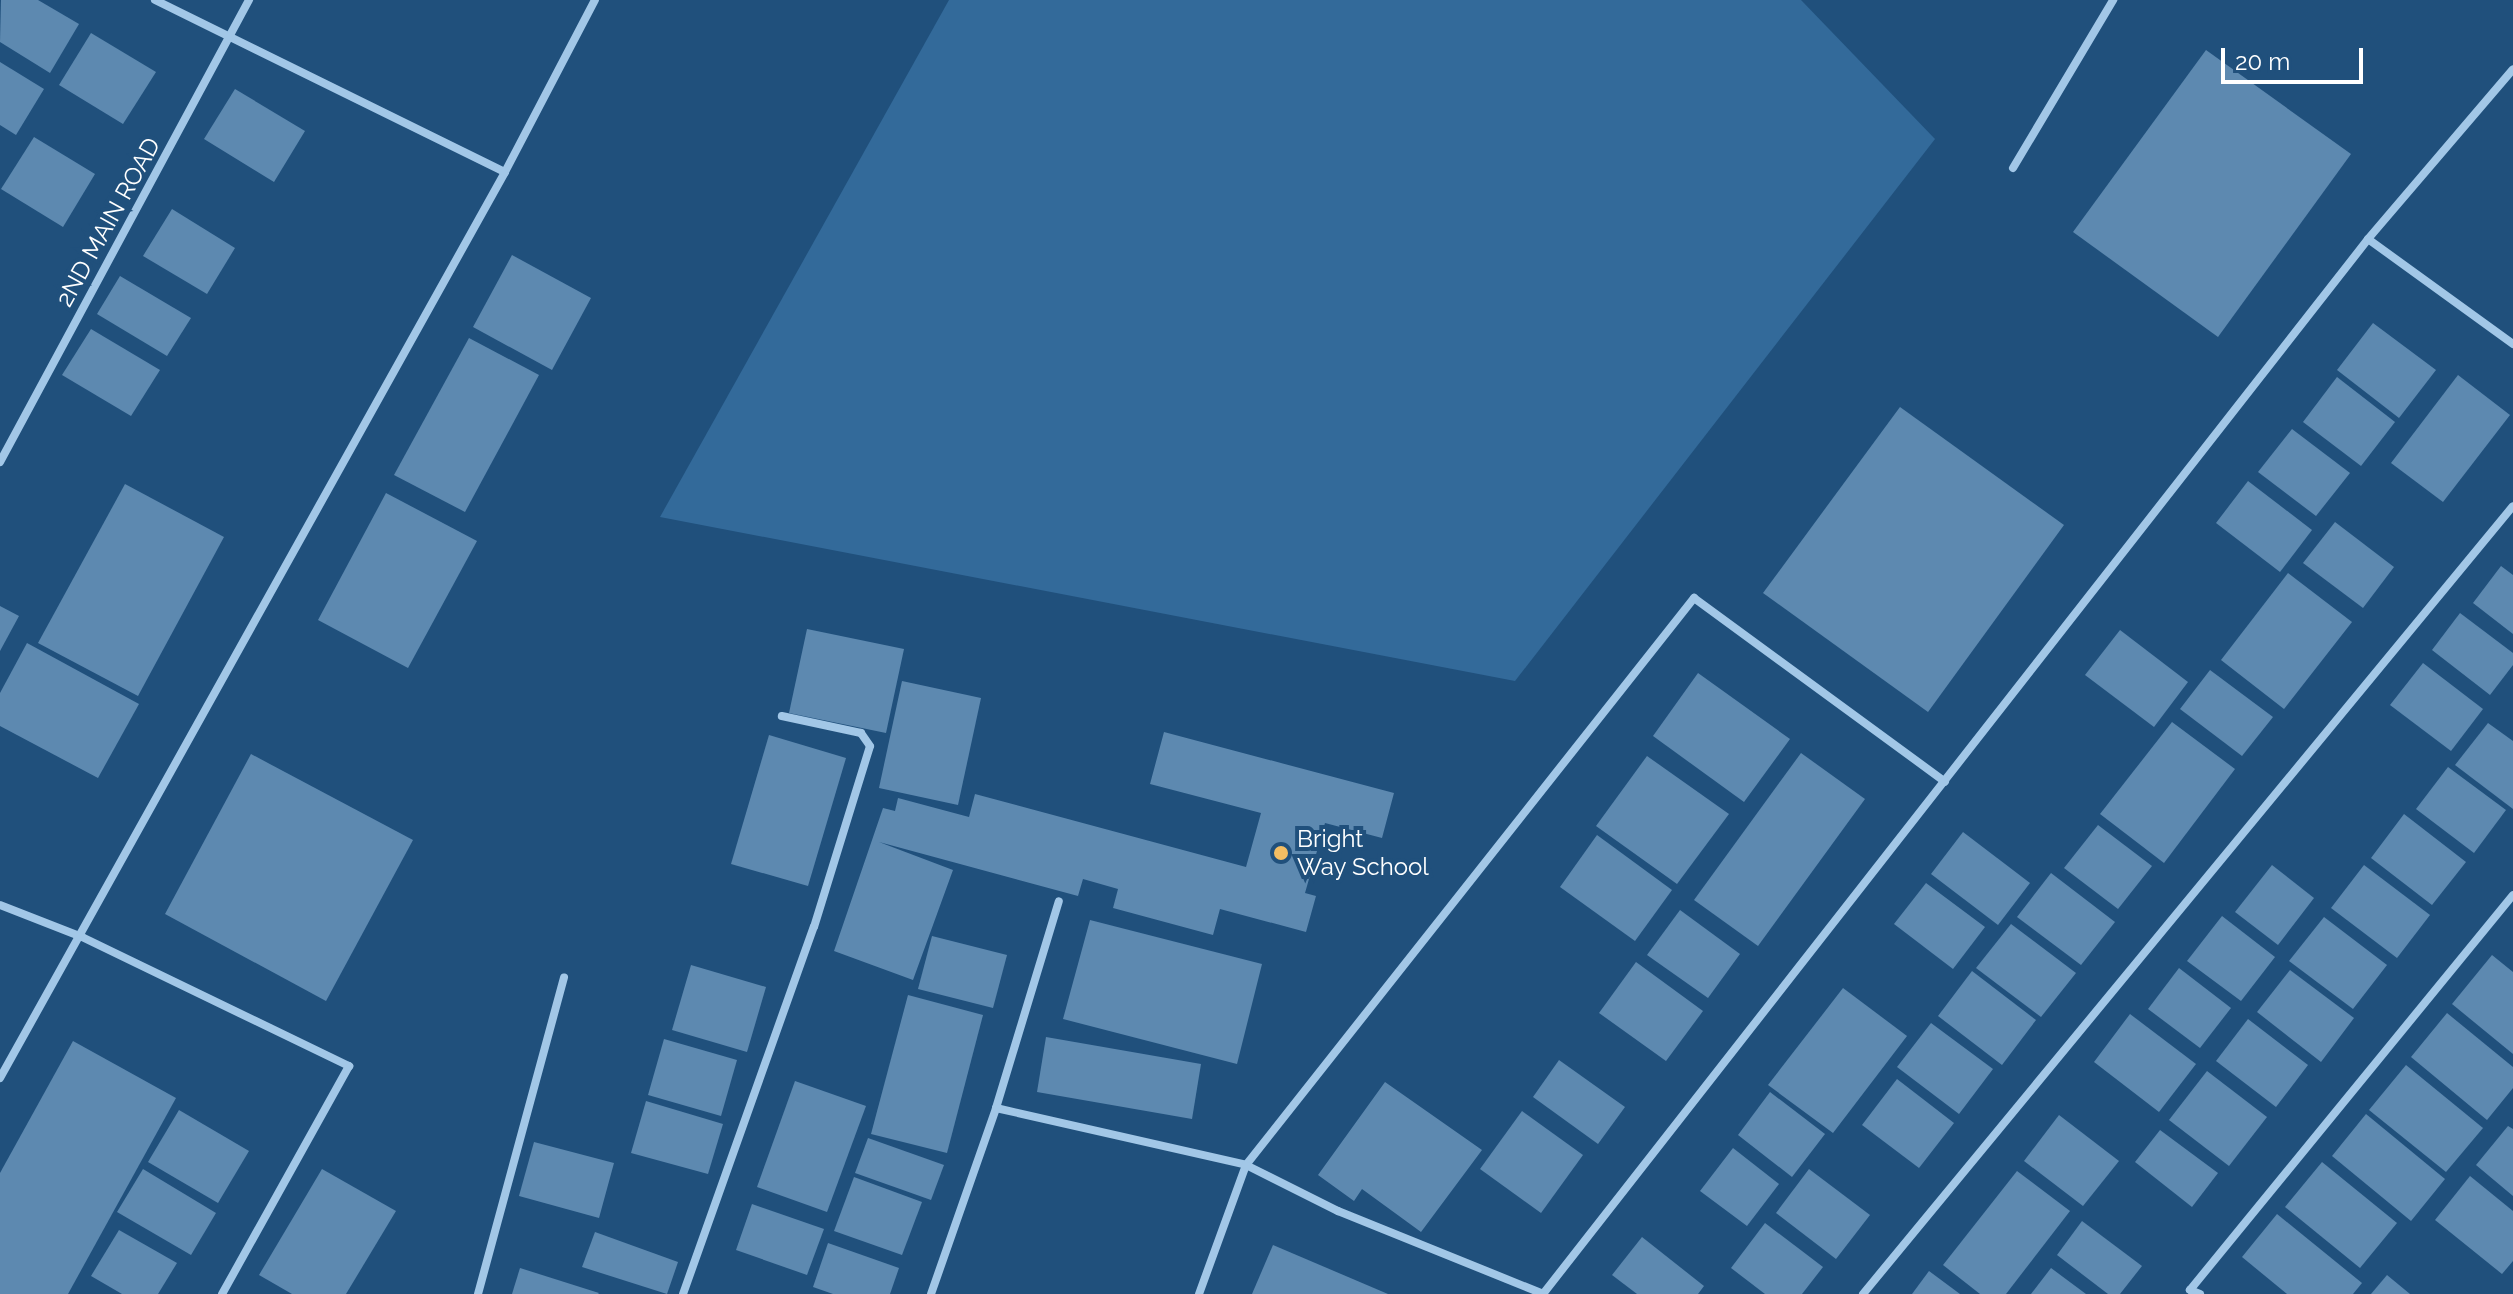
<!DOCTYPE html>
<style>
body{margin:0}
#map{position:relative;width:2513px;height:1294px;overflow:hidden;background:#20507c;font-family:Raleway,sans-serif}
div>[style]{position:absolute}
.green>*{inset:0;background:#336a9a}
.building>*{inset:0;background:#5d89b0}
.street>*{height:8px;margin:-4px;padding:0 4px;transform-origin:4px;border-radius:4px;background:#a2c7e7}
.dots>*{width:22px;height:22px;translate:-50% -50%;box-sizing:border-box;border:4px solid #20507c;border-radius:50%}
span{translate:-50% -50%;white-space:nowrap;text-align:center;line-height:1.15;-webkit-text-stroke:8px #20507c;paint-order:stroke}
.street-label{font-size:24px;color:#fff}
.poi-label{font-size:24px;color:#fff}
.left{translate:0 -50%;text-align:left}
.scale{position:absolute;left:2221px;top:48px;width:142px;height:36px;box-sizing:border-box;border:4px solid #fff;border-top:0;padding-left:10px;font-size:24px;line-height:28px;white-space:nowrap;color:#fff;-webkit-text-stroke:6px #20507c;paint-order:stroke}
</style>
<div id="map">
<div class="green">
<i style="clip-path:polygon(949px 0,1801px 0,1935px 139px,1515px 681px,660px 517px)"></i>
</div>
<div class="building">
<i style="clip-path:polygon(1px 0,38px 0,79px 24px,50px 73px,0 42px)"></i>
<i style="clip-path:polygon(91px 33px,156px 72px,123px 124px,59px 85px)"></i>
<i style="clip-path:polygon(2206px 50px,2351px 154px,2218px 337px,2073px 232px)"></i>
<i style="clip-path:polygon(0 62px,44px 89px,16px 135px,0 125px)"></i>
<i style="clip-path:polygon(235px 89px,305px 131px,274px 182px,204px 139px)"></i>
<i style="clip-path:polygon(34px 137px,95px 174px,63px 227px,1px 189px)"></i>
<i style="clip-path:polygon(172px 209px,235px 248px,207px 294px,143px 256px)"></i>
<i style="clip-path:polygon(512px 255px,591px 298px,552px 370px,473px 327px)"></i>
<i style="clip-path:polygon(120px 276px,191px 318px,167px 356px,97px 314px)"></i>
<i style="clip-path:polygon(2373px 323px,2436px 370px,2399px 418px,2337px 370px)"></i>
<i style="clip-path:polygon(91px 329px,160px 370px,131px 416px,62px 375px)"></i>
<i style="clip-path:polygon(469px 338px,539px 375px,465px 512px,394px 475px)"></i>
<i style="clip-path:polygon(2458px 375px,2510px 415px,2443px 502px,2391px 463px)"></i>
<i style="clip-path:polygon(2337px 377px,2395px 422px,2361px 466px,2303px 422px)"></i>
<i style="clip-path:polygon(1900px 407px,2064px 525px,1928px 712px,1763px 593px)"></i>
<i style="clip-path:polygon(2292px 429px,2350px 473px,2316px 516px,2258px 472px)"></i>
<i style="clip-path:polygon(2248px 481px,2312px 530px,2280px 572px,2216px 523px)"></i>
<i style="clip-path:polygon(125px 484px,224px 537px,138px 696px,38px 643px)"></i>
<i style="clip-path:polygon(386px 493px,477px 541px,408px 668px,318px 620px)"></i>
<i style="clip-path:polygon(2335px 522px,2394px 567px,2363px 608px,2303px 563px)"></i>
<i style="clip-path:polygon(2501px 566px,2513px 575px,2513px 634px,2473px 603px)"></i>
<i style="clip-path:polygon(2288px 573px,2352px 622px,2284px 709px,2221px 660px)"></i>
<i style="clip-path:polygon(0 606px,19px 616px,0 651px)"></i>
<i style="clip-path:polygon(2460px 613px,2513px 653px,2513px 665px,2490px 695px,2432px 650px)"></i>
<i style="clip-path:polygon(807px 629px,904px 649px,886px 733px,789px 713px)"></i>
<i style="clip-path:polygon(2120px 630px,2188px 682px,2154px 727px,2085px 675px)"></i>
<i style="clip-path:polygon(27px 643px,139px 704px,98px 778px,0 726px,0 693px)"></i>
<i style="clip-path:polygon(2423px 663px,2483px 709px,2451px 751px,2390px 705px)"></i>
<i style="clip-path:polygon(2210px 670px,2273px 717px,2242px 756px,2180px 709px)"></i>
<i style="clip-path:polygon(1698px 673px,1790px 739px,1744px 802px,1653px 736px)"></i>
<i style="clip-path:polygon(902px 681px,981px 698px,958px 805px,879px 788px)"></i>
<i style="clip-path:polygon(2172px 722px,2235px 769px,2164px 863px,2100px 814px)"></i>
<i style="clip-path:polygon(2488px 723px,2513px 741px,2513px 809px,2455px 765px)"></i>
<i style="clip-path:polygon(1164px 732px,1394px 793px,1382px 838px,1325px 823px,1305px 893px,1316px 896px,1306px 932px,1220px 909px,1213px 935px,1113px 908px,1118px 889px,1083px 879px,1078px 896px,879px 842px,953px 870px,913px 980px,834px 951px,883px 808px,895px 811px,898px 798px,969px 817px,975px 794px,1246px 867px,1261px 813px,1150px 784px)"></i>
<i style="clip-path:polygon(769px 735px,846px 758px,808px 886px,731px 864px)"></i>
<i style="clip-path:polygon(1801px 753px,1865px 799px,1758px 946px,1694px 900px)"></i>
<i style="clip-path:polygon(251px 754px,413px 840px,326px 1001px,165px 914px)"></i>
<i style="clip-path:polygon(1647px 756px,1729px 814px,1677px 884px,1596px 826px)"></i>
<i style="clip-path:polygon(2448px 767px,2506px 810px,2474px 853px,2416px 809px)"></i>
<i style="clip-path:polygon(2404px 814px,2466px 862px,2432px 905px,2371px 858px)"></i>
<i style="clip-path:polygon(2098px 825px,2152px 866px,2118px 909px,2064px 868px)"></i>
<i style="clip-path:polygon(1963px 832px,2030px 883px,1998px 925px,1931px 874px)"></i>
<i style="clip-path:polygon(1597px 835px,1672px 890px,1635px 941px,1560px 887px)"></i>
<i style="clip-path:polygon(2272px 865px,2314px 898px,2278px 945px,2235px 912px)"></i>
<i style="clip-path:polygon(2364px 865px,2430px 915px,2397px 958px,2331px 908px)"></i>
<i style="clip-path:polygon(2051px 873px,2115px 922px,2081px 965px,2017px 917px)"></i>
<i style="clip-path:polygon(1926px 883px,1985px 927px,1953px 969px,1894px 924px)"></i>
<i style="clip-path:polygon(1680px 910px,1740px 954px,1708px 998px,1647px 955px)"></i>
<i style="clip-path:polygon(2222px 916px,2275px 957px,2241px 1001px,2187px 961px)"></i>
<i style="clip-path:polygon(2324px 917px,2387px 965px,2353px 1009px,2289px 961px)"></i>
<i style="clip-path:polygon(1090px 920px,1262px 964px,1237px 1064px,1063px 1019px)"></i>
<i style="clip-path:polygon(2011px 924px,2076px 973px,2041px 1017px,1976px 968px)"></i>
<i style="clip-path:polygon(932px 936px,1007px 955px,993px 1008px,918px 989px)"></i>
<i style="clip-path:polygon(2492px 955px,2513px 972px,2513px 1054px,2452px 1004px)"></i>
<i style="clip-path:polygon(1636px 962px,1703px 1011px,1666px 1061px,1599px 1013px)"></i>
<i style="clip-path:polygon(691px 965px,766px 987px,747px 1052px,672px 1030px)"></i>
<i style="clip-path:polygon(2179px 968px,2231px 1008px,2200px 1048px,2148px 1009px)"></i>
<i style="clip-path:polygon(2290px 970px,2354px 1018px,2321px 1062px,2257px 1012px)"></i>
<i style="clip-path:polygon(1972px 971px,2036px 1020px,2002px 1065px,1938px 1016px)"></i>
<i style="clip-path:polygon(1843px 988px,1907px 1036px,1833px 1133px,1768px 1085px)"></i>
<i style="clip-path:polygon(908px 995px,983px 1015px,947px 1153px,871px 1134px)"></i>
<i style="clip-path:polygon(2447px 1013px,2513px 1067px,2513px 1088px,2487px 1120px,2411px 1057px)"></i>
<i style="clip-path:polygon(2130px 1014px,2196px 1064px,2159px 1112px,2094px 1062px)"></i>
<i style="clip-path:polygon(2248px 1019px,2308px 1065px,2276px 1107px,2216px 1061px)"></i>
<i style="clip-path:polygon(1931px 1023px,1993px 1069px,1959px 1114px,1897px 1067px)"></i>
<i style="clip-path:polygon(1046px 1037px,1201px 1064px,1192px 1119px,1037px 1092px)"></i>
<i style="clip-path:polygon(664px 1039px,737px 1060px,721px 1116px,648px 1095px)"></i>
<i style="clip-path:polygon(73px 1041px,176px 1098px,68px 1294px,0 1294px,0 1173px)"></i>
<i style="clip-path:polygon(1559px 1060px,1625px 1107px,1598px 1144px,1533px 1097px)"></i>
<i style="clip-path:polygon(2406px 1065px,2483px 1128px,2446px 1172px,2369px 1110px)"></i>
<i style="clip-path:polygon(2207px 1071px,2267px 1117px,2229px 1166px,2169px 1120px)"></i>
<i style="clip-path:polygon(1897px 1079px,1954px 1123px,1919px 1168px,1862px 1125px)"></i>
<i style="clip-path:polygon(795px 1081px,866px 1106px,827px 1212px,757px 1187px)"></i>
<i style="clip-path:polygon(1385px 1082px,1482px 1150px,1421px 1232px,1362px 1189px,1354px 1201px,1318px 1175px)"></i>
<i style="clip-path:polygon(1770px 1092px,1825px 1134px,1792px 1177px,1738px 1135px)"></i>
<i style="clip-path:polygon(646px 1101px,723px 1124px,708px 1174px,631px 1153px)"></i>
<i style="clip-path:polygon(179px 1110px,249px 1151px,218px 1203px,148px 1162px)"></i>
<i style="clip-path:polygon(1522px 1111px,1583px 1155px,1541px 1213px,1480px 1169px)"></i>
<i style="clip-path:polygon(2366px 1114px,2445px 1179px,2411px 1221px,2332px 1156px)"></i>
<i style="clip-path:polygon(2059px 1115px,2119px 1161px,2083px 1206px,2024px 1161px)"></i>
<i style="clip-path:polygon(2508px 1126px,2513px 1129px,2513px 1196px,2476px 1165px)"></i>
<i style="clip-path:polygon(2160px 1130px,2218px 1173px,2192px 1207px,2135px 1162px)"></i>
<i style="clip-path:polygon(868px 1138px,944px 1165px,931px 1200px,855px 1173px)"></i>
<i style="clip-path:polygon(534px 1142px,614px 1163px,599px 1218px,519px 1196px)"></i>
<i style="clip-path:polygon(1733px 1148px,1779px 1184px,1747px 1226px,1700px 1191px)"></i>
<i style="clip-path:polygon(2322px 1162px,2397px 1223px,2360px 1268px,2285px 1207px)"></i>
<i style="clip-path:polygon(143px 1169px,216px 1213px,191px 1255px,117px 1212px)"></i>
<i style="clip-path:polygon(322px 1169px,396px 1211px,346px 1294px,292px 1294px,259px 1275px)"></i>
<i style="clip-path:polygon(1809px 1169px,1870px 1215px,1836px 1259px,1776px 1213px)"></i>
<i style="clip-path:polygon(2017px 1171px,2070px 1211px,2006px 1294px,1980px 1294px,1943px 1265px)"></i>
<i style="clip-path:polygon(2470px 1176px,2513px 1211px,2513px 1261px,2502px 1274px,2435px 1220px)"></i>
<i style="clip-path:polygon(854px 1177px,922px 1202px,902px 1255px,834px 1231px)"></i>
<i style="clip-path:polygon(752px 1204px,824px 1229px,807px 1275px,736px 1250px)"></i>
<i style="clip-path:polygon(2277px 1214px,2362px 1283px,2353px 1294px,2287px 1294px,2242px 1257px)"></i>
<i style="clip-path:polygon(2082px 1221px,2142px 1266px,2120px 1294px,2108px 1294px,2057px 1255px)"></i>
<i style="clip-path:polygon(1765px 1223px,1823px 1267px,1802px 1294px,1765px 1294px,1731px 1268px)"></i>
<i style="clip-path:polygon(119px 1230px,177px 1263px,158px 1294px,122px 1294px,91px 1276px)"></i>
<i style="clip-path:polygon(595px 1232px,678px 1262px,667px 1294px,582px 1267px)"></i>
<i style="clip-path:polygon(1642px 1237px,1704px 1286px,1698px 1294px,1637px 1294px,1612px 1275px)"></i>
<i style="clip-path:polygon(828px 1243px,899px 1268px,890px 1294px,833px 1294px,813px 1287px)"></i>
<i style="clip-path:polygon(1273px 1245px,1388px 1294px,1252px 1294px)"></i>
<i style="clip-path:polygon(520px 1268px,599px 1293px,598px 1294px,512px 1294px)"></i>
<i style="clip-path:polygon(2051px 1268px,2086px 1294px,2031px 1294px)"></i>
<i style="clip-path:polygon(1929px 1271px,1960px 1294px,1912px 1294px)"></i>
<i style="clip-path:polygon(2387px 1275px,2410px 1294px,2371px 1294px)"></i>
</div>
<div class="street">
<i style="left:155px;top:0;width:390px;rotate:26.2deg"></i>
<i style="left:2013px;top:168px;width:196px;rotate:-59.2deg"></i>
<i style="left:2368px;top:239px;width:223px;rotate:-49.5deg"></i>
<i style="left:0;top:462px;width:525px;rotate:-61.68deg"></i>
<i style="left:0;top:905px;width:88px;rotate:21.3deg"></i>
<i style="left:82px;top:937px;width:297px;rotate:25.8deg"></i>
<i style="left:349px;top:1066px;width:261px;rotate:119.1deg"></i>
<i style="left:0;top:1078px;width:1037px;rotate:-60.86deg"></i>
<i style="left:505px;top:172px;width:194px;rotate:-62.4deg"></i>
<i style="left:996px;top:1108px;width:216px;rotate:-73.1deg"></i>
<i style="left:478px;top:1294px;width:328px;rotate:-74.8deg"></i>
<i style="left:683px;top:1294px;width:390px;rotate:-70.4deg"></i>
<i style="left:814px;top:927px;width:189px;rotate:-72.8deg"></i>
<i style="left:870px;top:746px;width:16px;rotate:-125deg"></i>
<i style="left:861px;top:733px;width:81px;rotate:-167.9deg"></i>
<i style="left:931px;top:1294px;width:197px;rotate:-70.7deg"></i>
<i style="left:996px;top:1108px;width:256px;rotate:12.8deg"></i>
<i style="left:1246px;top:1165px;width:723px;rotate:-51.69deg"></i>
<i style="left:1694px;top:598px;width:311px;rotate:36.2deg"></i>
<i style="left:1199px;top:1294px;width:137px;rotate:-70deg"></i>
<i style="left:1246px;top:1165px;width:103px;rotate:26.6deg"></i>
<i style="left:1338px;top:1211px;width:221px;rotate:22deg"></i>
<i style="left:1543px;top:1294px;width:1339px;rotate:-51.97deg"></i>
<i style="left:2368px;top:239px;width:179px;rotate:35.9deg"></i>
<i style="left:1863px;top:1294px;width:1021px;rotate:-50.48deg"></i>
<i style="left:2200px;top:1294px;width:11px;rotate:-158deg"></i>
<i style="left:2190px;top:1290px;width:510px;rotate:-50.73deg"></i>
</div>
<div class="dots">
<i style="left:1281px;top:853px;background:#f4be63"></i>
</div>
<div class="street-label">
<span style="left:108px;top:222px;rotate:-61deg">2ND MAIN ROAD</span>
</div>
<div class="poi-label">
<span class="left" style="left:1297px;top:853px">Bright<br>Way School</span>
</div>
<div class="scale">20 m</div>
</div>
